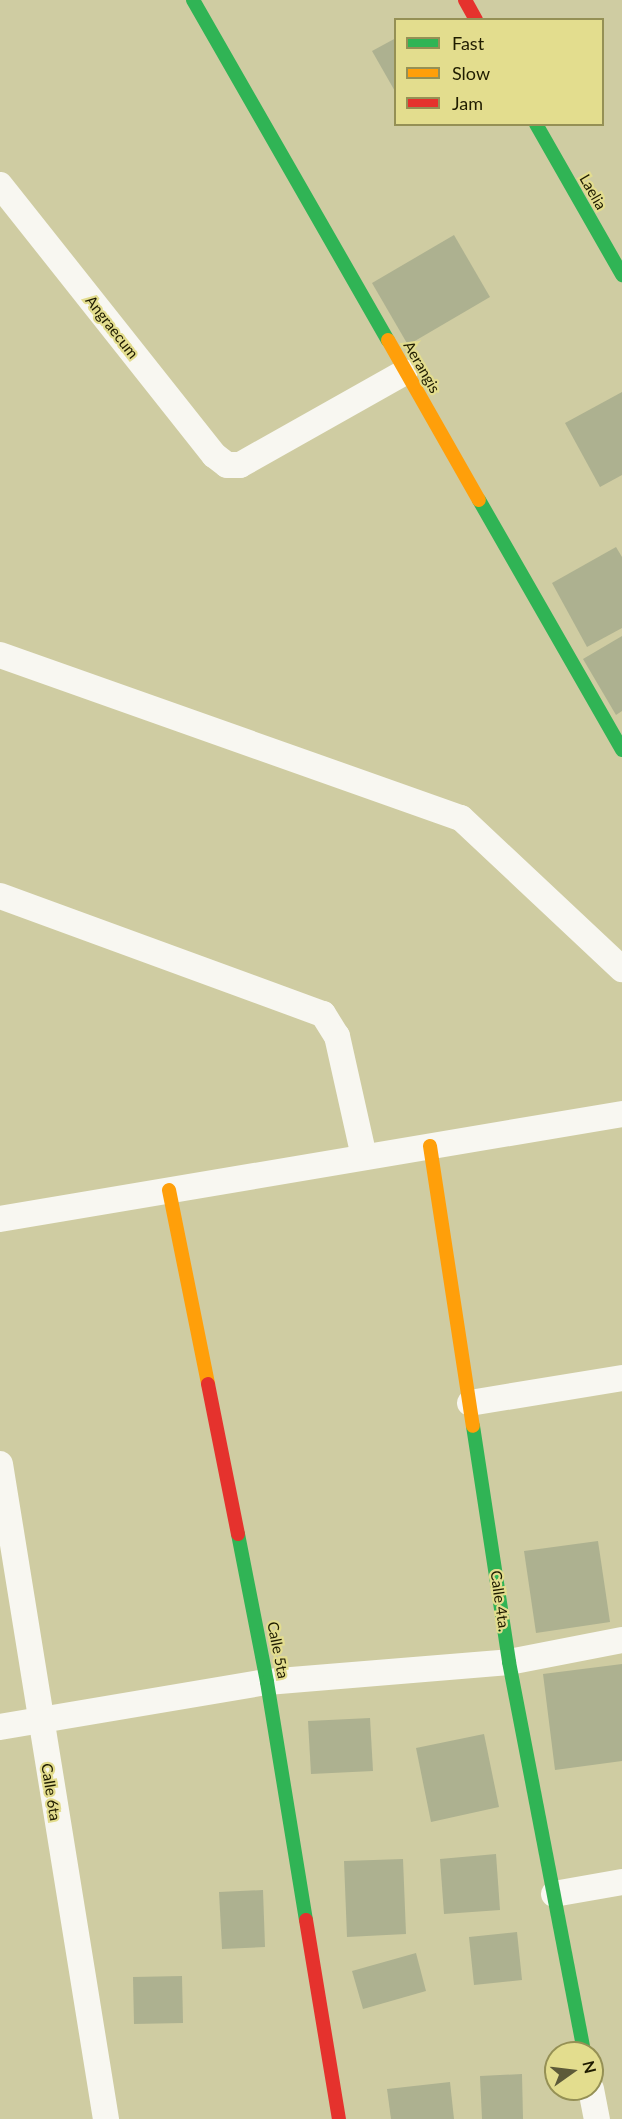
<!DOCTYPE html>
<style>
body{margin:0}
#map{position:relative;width:622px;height:2119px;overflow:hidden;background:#cfcca2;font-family:Lato,sans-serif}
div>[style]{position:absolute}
.building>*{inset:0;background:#adb190}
.street>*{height:26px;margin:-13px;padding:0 13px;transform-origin:13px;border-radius:13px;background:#f8f7f1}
.fast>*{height:14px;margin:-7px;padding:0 7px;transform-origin:7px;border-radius:7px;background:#30b455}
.slow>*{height:14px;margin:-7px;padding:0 7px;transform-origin:7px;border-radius:7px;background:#ff9f0a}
.jam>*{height:14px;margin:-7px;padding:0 7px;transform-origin:7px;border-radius:7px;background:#e5322d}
span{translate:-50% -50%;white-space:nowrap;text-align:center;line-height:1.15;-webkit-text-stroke:4.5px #e3dd8e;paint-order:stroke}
.street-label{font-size:15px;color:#1f1c00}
.legend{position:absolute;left:394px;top:18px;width:210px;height:108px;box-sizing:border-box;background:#e3dd8e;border:2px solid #959055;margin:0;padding:8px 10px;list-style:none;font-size:18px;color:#1f1c00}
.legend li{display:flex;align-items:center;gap:12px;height:30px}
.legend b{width:30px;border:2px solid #959055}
.north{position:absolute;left:544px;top:2041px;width:60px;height:60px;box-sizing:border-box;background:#e3dd8e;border:2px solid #959055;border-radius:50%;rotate:76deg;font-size:16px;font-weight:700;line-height:24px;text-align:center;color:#1f1c00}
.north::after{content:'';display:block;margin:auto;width:21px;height:27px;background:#5d5a39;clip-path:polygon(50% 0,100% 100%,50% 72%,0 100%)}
</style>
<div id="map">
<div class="building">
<i style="clip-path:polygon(396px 38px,396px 93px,372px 51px)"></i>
<i style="clip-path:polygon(454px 235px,490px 297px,408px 345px,372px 283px)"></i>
<i style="clip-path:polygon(622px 392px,622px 475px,600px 487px,565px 423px)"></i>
<i style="clip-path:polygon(616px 547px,622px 557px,622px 628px,587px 647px,552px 583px)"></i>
<i style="clip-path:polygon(622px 636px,622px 711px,616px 715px,583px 659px)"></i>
<i style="clip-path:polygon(598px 1541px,610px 1622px,536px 1633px,524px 1551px)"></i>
<i style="clip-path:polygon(622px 1664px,622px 1761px,555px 1770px,543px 1674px)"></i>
<i style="clip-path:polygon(370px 1718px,373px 1771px,311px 1774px,308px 1721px)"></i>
<i style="clip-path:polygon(484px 1734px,499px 1807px,431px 1822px,416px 1748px)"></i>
<i style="clip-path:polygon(496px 1854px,500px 1910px,444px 1914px,440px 1859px)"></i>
<i style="clip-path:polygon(403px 1859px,406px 1934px,347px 1937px,344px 1861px)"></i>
<i style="clip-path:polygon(263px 1890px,265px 1947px,222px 1949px,219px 1892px)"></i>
<i style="clip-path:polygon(517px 1932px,522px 1980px,474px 1985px,469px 1937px)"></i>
<i style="clip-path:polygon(416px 1953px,426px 1991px,363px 2009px,352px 1971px)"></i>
<i style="clip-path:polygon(182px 1976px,183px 2023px,134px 2024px,133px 1977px)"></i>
<i style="clip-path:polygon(522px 2074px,523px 2119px,482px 2119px,480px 2076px)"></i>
<i style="clip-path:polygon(450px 2082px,454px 2119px,391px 2119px,387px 2089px)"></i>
</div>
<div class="street">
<i style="left:0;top:185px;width:345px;rotate:51.6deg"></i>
<i style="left:214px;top:455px;width:16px;rotate:38deg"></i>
<i style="left:227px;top:465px;width:13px"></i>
<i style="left:240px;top:465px;width:189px;rotate:-29.4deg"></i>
<i style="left:0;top:655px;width:489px;rotate:19.5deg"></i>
<i style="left:461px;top:818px;width:221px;rotate:43.2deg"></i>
<i style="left:0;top:896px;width:344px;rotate:20.1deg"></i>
<i style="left:323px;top:1014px;width:26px;rotate:58deg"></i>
<i style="left:337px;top:1036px;width:124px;rotate:77.4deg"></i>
<i style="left:0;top:1219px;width:631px;rotate:-9.58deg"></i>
<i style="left:470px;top:1403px;width:154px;rotate:-9.3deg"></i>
<i style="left:0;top:1464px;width:664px;rotate:80.81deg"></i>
<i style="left:0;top:1727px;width:271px;rotate:-9.6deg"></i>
<i style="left:267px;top:1682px;width:243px;rotate:-4.7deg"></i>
<i style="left:509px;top:1662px;width:115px;rotate:-11deg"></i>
<i style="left:554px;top:1894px;width:69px;rotate:-10deg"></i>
<i style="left:591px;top:2089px;width:31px;rotate:79deg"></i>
</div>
<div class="fast">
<i style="left:193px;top:0;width:392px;rotate:60.2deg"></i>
<i style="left:536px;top:124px;width:174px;rotate:60.3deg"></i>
<i style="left:479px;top:500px;width:288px;rotate:60.2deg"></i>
<i style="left:473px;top:1426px;width:239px;rotate:81.3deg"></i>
<i style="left:509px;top:1662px;width:398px;rotate:79.1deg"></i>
<i style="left:238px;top:1534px;width:151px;rotate:78.9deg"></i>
<i style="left:267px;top:1682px;width:241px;rotate:80.7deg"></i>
</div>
<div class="slow">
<i style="left:388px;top:340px;width:184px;rotate:60.4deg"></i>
<i style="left:430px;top:1146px;width:283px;rotate:81.3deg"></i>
<i style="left:169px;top:1190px;width:198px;rotate:78.6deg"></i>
</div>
<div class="jam">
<i style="left:465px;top:0;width:23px;rotate:61deg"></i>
<i style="left:208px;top:1384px;width:153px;rotate:78.7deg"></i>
<i style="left:306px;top:1920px;width:202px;rotate:80.6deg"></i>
</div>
<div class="street-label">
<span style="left:593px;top:192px;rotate:60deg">Laelia</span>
<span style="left:112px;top:327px;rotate:52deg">Angraecum</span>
<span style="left:422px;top:367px;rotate:60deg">Aerangis</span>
<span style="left:500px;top:1601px;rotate:82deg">Calle 4ta.</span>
<span style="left:278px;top:1650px;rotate:79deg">Calle 5ta</span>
<span style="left:51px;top:1792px;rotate:81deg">Calle 6ta</span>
</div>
<ul class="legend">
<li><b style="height:8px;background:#30b455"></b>Fast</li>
<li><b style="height:8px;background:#ff9f0a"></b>Slow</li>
<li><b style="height:8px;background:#e5322d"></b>Jam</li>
</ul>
<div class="north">N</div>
</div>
